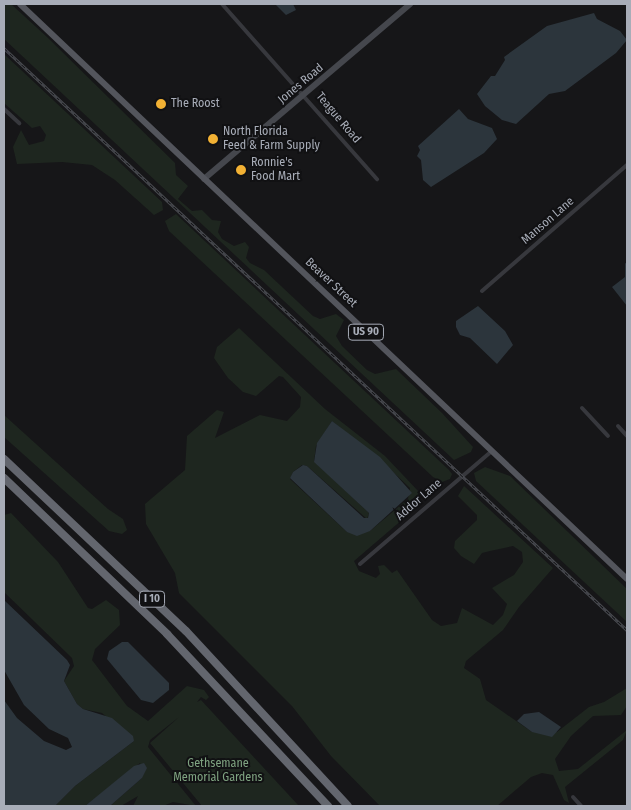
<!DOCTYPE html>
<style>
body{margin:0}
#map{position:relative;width:631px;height:810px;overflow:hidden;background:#161618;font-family:"Fira Sans Condensed",sans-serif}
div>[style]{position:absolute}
.green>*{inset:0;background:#1e261f}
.water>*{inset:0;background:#2c353c}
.street>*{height:4px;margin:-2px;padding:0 2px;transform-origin:2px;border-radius:2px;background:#37383d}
.secondary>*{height:5.5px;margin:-2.75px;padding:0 2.75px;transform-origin:2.75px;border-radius:2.75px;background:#45474d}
.primary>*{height:6px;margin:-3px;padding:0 3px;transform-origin:3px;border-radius:3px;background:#53555c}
.highway>*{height:8px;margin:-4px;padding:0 4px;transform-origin:4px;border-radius:4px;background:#63666e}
.rail>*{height:3px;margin-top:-1.5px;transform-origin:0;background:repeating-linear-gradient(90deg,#111113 0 4px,#4a4c52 0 8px);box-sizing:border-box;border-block:1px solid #4a4c52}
.dots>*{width:14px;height:14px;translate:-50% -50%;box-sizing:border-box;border:2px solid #111113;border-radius:50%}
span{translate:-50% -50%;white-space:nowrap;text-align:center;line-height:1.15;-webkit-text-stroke:4px #111113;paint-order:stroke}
.shield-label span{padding:1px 4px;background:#111113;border:1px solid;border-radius:4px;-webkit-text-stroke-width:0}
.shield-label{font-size:11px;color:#a8adb8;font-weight:700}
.street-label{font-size:12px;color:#a8adb8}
.poi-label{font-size:12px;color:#a8adb8}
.left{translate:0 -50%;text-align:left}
.park-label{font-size:12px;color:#7fa381}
.frame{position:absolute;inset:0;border:5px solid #a8adb8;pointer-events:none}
</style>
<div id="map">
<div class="green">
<i style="clip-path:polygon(4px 4px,11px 4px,47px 37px,175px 163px,176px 175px,188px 186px,178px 199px,192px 211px,202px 210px,212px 220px,221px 221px,218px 232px,222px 239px,234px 246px,245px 242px,249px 247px,246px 258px,250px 263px,264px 270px,313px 316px,320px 319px,336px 314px,344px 320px,336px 336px,342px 346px,367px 370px,375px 374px,396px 369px,442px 413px,473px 447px,471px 452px,454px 460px,4px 39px)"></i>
<i style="clip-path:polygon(4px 54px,162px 202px,163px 210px,154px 215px,115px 180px,92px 165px,62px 162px,17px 164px,13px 147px,21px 130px,29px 145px,44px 141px,46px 135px,40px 126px,32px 128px,4px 103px)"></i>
<i style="clip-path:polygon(176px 214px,449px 470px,452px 474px,450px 479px,442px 482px,433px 477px,169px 231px,165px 221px)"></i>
<i style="clip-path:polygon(evenodd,239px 328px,325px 409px,385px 456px,420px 493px,410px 513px,354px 561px,359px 571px,376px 578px,380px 574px,378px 566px,384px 565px,392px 573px,397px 570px,432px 620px,441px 626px,457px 623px,462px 608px,493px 625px,503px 615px,507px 604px,492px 588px,514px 575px,523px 562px,522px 552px,513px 546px,490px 551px,482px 553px,474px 564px,461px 556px,454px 548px,455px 541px,477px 520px,477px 515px,458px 496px,464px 486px,553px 568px,519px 607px,503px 630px,466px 661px,464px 668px,480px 679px,486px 700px,532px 732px,557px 732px,589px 707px,604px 702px,627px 688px,627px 706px,621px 715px,593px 716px,571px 736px,555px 759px,559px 771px,578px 769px,627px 730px,623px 740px,565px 787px,569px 803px,564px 800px,553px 775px,542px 773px,531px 777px,497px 806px,380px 806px,331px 756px,292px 706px,179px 593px,175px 573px,146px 524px,145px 504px,185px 470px,187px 436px,217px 410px,224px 412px,215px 438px,260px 415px,287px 421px,300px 407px,301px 397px,283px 377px,279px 376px,256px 396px,243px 392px,228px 378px,214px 358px,217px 347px,239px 328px,332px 421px,377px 457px,410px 488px,408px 499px,370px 531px,347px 532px,290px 479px,293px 472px,302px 465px,307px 466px,367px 519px,369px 513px,314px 461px,316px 446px,332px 421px)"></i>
<i style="clip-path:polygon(4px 415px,108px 509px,123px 519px,127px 530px,122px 534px,109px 531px,4px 437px)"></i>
<i style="clip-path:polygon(485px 467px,510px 476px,627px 589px,627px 622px,476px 481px,474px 473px)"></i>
<i style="clip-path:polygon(11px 513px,58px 562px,88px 608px,92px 609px,106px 600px,119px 610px,120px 625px,95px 649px,92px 660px,127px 706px,148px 721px,187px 686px,204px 690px,209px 697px,206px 700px,201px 697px,197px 702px,201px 700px,299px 806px,202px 806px,150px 743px,179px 717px,150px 740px,148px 747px,196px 806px,173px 802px,163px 806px,133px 806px,138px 796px,121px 806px,110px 806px,142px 778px,140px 763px,85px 806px,55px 806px,75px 786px,134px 741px,102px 713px,83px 709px,77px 704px,64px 681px,74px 666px,72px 658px,4px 592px,4px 515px)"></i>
</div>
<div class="water">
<i style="clip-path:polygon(275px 4px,293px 4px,296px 10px,286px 15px)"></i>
<i style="clip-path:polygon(594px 13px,597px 19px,620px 31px,627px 40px,616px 53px,565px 91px,549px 94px,516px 124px,502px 120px,485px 106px,477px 94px,491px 76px,495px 76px,505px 60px,504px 57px,547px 26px)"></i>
<i style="clip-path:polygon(459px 109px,468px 119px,492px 128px,497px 139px,484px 153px,431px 187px,423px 180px,421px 160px,417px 156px,420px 150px,418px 146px)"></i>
<i style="clip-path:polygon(625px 263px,627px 264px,627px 306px,612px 287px,625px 277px)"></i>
<i style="clip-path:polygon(478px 306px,505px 331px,513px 345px,497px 364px,470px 338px,460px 335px,456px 327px,456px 321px)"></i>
<i style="clip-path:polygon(332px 421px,380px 457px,412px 493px,370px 531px,357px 536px,347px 532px,290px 478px,293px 472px,303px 465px,307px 466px,364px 518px,368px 518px,369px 513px,314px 462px,317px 443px)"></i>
<i style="clip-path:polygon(4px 600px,67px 660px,70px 665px,64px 681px,77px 704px,83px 709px,112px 718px,133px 736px,134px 741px,75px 786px,55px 806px,4px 806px,4px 700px,17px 718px,44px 741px,66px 750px,72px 747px,68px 738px,49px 729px,24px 705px,4px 670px)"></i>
<i style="clip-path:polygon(122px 642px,128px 642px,169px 683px,169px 690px,153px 703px,141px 700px,107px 659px,109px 651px)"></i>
<i style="clip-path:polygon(539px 712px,561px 727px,552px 737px,532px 732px,517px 721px,524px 714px)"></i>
<i style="clip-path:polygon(144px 763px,147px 768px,142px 778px,110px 806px,85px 806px,134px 766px)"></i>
</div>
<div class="street">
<i style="left:222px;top:4px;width:234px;rotate:48.5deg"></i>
<i style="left:4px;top:109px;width:21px;rotate:43deg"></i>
<i style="left:482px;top:291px;width:192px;rotate:-41deg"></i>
<i style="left:582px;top:408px;width:38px;rotate:47deg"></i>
<i style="left:618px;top:426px;width:13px;rotate:48deg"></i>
<i style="left:360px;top:564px;width:174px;rotate:-40.6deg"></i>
<i style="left:573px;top:797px;width:12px;rotate:48deg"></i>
</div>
<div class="secondary">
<i style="left:204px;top:179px;width:270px;rotate:-40.3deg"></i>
</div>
<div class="primary">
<i style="left:20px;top:4px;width:836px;rotate:43.45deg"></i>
</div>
<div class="highway">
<i style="left:4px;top:459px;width:250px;rotate:43.4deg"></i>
<i style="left:186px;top:631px;width:238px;rotate:47.2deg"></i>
<i style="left:4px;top:478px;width:226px;rotate:43.7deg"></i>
<i style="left:167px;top:634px;width:236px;rotate:46.9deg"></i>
</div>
<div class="rail">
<i style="left:4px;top:48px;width:853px;rotate:43.05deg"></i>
</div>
<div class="dots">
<i style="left:161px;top:104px;background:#f2b134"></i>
<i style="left:213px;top:139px;background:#f2b134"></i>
<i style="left:241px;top:170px;background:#f2b134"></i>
</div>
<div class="shield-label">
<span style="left:366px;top:332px">US 90</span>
<span style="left:152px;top:599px">I 10</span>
</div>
<div class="street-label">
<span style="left:301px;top:84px;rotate:-40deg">Jones Road</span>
<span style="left:338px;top:118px;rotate:50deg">Teague Road</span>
<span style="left:548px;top:221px;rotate:-41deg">Manson Lane</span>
<span style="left:331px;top:283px;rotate:43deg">Beaver Street</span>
<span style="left:419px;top:500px;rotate:-41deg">Addor Lane</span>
</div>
<div class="poi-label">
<span class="left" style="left:171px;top:104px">The Roost</span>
<span class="left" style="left:223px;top:139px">North Florida<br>Feed &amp; Farm Supply</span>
<span class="left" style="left:251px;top:170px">Ronnie's<br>Food Mart</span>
</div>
<div class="park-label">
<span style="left:218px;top:771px">Gethsemane<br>Memorial Gardens</span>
</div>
<div class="frame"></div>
</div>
